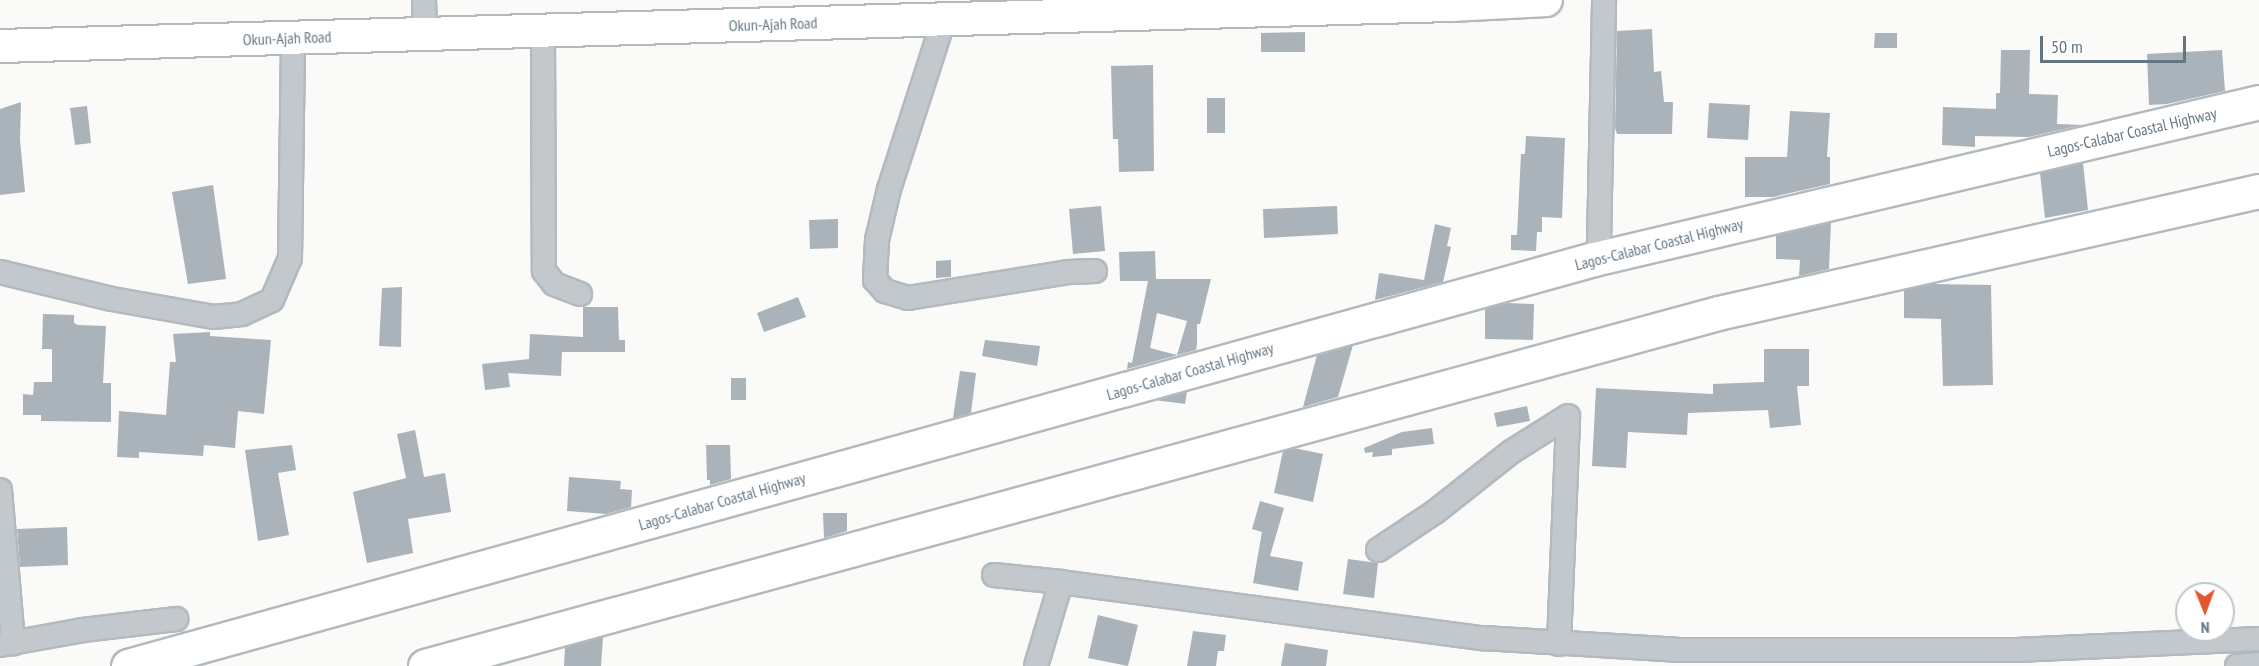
<!DOCTYPE html>
<style>
body{margin:0}
#map{position:relative;width:2259px;height:666px;overflow:hidden;background:#fafaf8;font-family:"PT Sans Narrow",sans-serif}
div>[style]{position:absolute}
.building>*{inset:0;background:#aab3b9}
.roads{filter:drop-shadow(2px 0 #b3babf) drop-shadow(-2px 0 #b3babf) drop-shadow(0 2px #b3babf) drop-shadow(0 -2px #b3babf)}
.street>*{height:22px;margin:-11px;padding:0 11px;transform-origin:11px;border-radius:11px;background:#c3c8cc}
.secondary>*{height:32px;margin:-16px;padding:0 16px;transform-origin:16px;border-radius:16px;background:#fff}
.highway>*{height:33px;margin:-16.5px;padding:0 16.5px;transform-origin:16.5px;border-radius:16.5px;background:#fff}
span{translate:-50% -50%;white-space:nowrap;text-align:center;line-height:1.15;-webkit-text-stroke:6px #fff;paint-order:stroke}
.street-label{font-size:16px;color:#657683}
.north{position:absolute;left:2175px;top:582px;width:60px;height:60px;box-sizing:border-box;background:#fff;border:2px solid #c1c8cd;border-radius:50%;rotate:179deg;font-size:16px;font-weight:700;line-height:24px;text-align:center;color:#657683}
.north::after{content:'';display:block;margin:auto;width:21px;height:27px;background:#e4572e;clip-path:polygon(50% 0,100% 100%,50% 72%,0 100%)}
.scale{position:absolute;left:2040px;top:36px;width:146px;height:27px;box-sizing:border-box;border:3px solid #657683;border-top:0;padding-left:8px;font-size:18px;line-height:21px;white-space:nowrap;color:#657683;-webkit-text-stroke:4px #fff;paint-order:stroke}
</style>
<div id="map">
<div class="building">
<i style="clip-path:polygon(1652px 29px,1654px 72px,1661px 71px,1664px 102px,1673px 102px,1672px 134px,1617px 134px,1615px 128px,1617px 31px)"></i>
<i style="clip-path:polygon(1305px 32px,1305px 52px,1261px 52px,1261px 33px)"></i>
<i style="clip-path:polygon(1875px 33px,1897px 33px,1897px 48px,1874px 48px)"></i>
<i style="clip-path:polygon(2001px 50px,2030px 50px,2029px 94px,2058px 95px,2057px 124px,2082px 125px,2029px 137px,1975px 136px,1975px 147px,1942px 145px,1943px 107px,1996px 109px,1996px 93px,2000px 93px)"></i>
<i style="clip-path:polygon(2222px 50px,2225px 91px,2167px 104px,2149px 105px,2147px 54px)"></i>
<i style="clip-path:polygon(1153px 65px,1154px 171px,1119px 172px,1118px 139px,1113px 139px,1111px 66px)"></i>
<i style="clip-path:polygon(1207px 98px,1225px 98px,1225px 133px,1207px 133px)"></i>
<i style="clip-path:polygon(21px 102px,20px 140px,25px 192px,0 195px,0 109px)"></i>
<i style="clip-path:polygon(1709px 103px,1750px 105px,1748px 140px,1707px 138px)"></i>
<i style="clip-path:polygon(87px 106px,91px 143px,75px 145px,70px 108px)"></i>
<i style="clip-path:polygon(1790px 111px,1830px 113px,1827px 157px,1830px 157px,1830px 184px,1773px 197px,1745px 197px,1745px 157px,1787px 157px)"></i>
<i style="clip-path:polygon(1526px 136px,1565px 138px,1562px 218px,1542px 217px,1542px 232px,1537px 232px,1536px 251px,1511px 250px,1511px 235px,1517px 235px,1521px 154px,1525px 154px)"></i>
<i style="clip-path:polygon(2083px 163px,2088px 210px,2045px 218px,2040px 173px)"></i>
<i style="clip-path:polygon(213px 185px,226px 279px,188px 284px,172px 192px)"></i>
<i style="clip-path:polygon(1101px 206px,1105px 251px,1073px 254px,1069px 209px)"></i>
<i style="clip-path:polygon(1337px 206px,1338px 234px,1264px 238px,1263px 209px)"></i>
<i style="clip-path:polygon(838px 219px,838px 248px,810px 249px,809px 220px)"></i>
<i style="clip-path:polygon(1831px 222px,1829px 269px,1799px 276px,1800px 260px,1776px 259px,1776px 235px)"></i>
<i style="clip-path:polygon(1435px 224px,1451px 228px,1447px 246px,1451px 247px,1443px 282px,1375px 300px,1379px 273px,1424px 280px)"></i>
<i style="clip-path:polygon(evenodd,1155px 251px,1156px 279px,1211px 279px,1200px 324px,1197px 324px,1197px 344px,1196px 350px,1127px 369px,1128px 362px,1132px 363px,1148px 281px,1120px 281px,1119px 252px,1155px 251px,1157px 313px,1187px 321px,1177px 355px,1150px 348px,1157px 313px)"></i>
<i style="clip-path:polygon(951px 260px,951px 277px,936px 278px,936px 261px)"></i>
<i style="clip-path:polygon(1931px 284px,1991px 285px,1993px 385px,1943px 386px,1941px 319px,1904px 318px,1904px 290px)"></i>
<i style="clip-path:polygon(402px 287px,401px 347px,379px 346px,382px 288px)"></i>
<i style="clip-path:polygon(798px 297px,806px 317px,764px 332px,757px 313px)"></i>
<i style="clip-path:polygon(1506px 303px,1534px 304px,1533px 340px,1485px 339px,1485px 309px)"></i>
<i style="clip-path:polygon(583px 307px,618px 307px,619px 340px,625px 340px,625px 352px,562px 352px,561px 376px,508px 373px,510px 387px,485px 390px,482px 364px,529px 359px,530px 334px,583px 337px)"></i>
<i style="clip-path:polygon(43px 314px,74px 315px,74px 323px,78px 325px,106px 326px,103px 383px,111px 383px,111px 422px,41px 421px,41px 415px,23px 415px,23px 394px,33px 395px,34px 382px,52px 382px,52px 349px,42px 349px)"></i>
<i style="clip-path:polygon(210px 332px,210px 336px,271px 340px,264px 414px,238px 411px,235px 448px,204px 445px,203px 456px,139px 452px,139px 458px,117px 457px,119px 411px,166px 415px,170px 362px,176px 362px,173px 334px)"></i>
<i style="clip-path:polygon(985px 340px,1040px 346px,1037px 366px,982px 356px)"></i>
<i style="clip-path:polygon(1353px 345px,1338px 397px,1303px 407px,1317px 355px)"></i>
<i style="clip-path:polygon(1764px 349px,1809px 349px,1809px 386px,1797px 386px,1801px 425px,1770px 428px,1768px 410px,1688px 413px,1687px 435px,1628px 432px,1626px 468px,1592px 466px,1596px 388px,1713px 394px,1713px 384px,1764px 382px)"></i>
<i style="clip-path:polygon(960px 371px,976px 373px,971px 413px,953px 418px)"></i>
<i style="clip-path:polygon(731px 378px,746px 378px,746px 400px,731px 400px)"></i>
<i style="clip-path:polygon(1187px 392px,1185px 404px,1155px 400px)"></i>
<i style="clip-path:polygon(1527px 406px,1530px 421px,1497px 427px,1494px 413px)"></i>
<i style="clip-path:polygon(1432px 428px,1434px 444px,1392px 449px,1392px 455px,1372px 457px,1373px 452px,1365px 453px,1364px 448px,1402px 432px)"></i>
<i style="clip-path:polygon(415px 430px,424px 477px,445px 473px,451px 512px,408px 519px,413px 553px,367px 563px,353px 492px,406px 478px,397px 434px)"></i>
<i style="clip-path:polygon(292px 445px,296px 470px,278px 473px,289px 535px,258px 541px,245px 450px)"></i>
<i style="clip-path:polygon(706px 445px,730px 445px,731px 479px,710px 485px,710px 480px,707px 480px)"></i>
<i style="clip-path:polygon(1294px 448px,1323px 454px,1313px 502px,1274px 493px,1283px 451px)"></i>
<i style="clip-path:polygon(569px 477px,621px 481px,620px 489px,632px 490px,631px 507px,606px 514px,567px 511px)"></i>
<i style="clip-path:polygon(1260px 501px,1284px 508px,1270px 556px,1303px 562px,1298px 591px,1253px 583px,1262px 532px,1252px 529px)"></i>
<i style="clip-path:polygon(823px 513px,847px 513px,847px 531px,824px 538px)"></i>
<i style="clip-path:polygon(67px 527px,68px 565px,20px 567px,17px 529px)"></i>
<i style="clip-path:polygon(1348px 559px,1378px 563px,1374px 598px,1343px 594px)"></i>
<i style="clip-path:polygon(1098px 615px,1138px 625px,1128px 666px,1088px 658px)"></i>
<i style="clip-path:polygon(1193px 631px,1226px 635px,1224px 651px,1218px 651px,1216px 666px,1187px 666px)"></i>
<i style="clip-path:polygon(603px 637px,601px 666px,564px 666px,565px 647px)"></i>
<i style="clip-path:polygon(1285px 643px,1328px 650px,1326px 666px,1281px 666px)"></i>
</div>
<div class="roads">
<div class="street">
<i style="left:424px;top:0;width:34px;rotate:88deg"></i>
<i style="left:944px;top:19px;width:179px;rotate:107.9deg"></i>
<i style="left:889px;top:189px;width:52px;rotate:103.2deg"></i>
<i style="left:877px;top:240px;width:40px;rotate:92.9deg"></i>
<i style="left:875px;top:280px;width:15px;rotate:48deg"></i>
<i style="left:885px;top:291px;width:24px;rotate:17deg"></i>
<i style="left:908px;top:298px;width:162px;rotate:-9.2deg"></i>
<i style="left:1068px;top:272px;width:27px;rotate:-2deg"></i>
<i style="left:543px;top:31px;width:240px;rotate:89.8deg"></i>
<i style="left:544px;top:271px;width:16px;rotate:52deg"></i>
<i style="left:554px;top:284px;width:28px;rotate:21deg"></i>
<i style="left:1599px;top:243px;width:243px;rotate:-88.8deg"></i>
<i style="left:0;top:272px;width:115px;rotate:13.6deg"></i>
<i style="left:112px;top:299px;width:104px;rotate:10deg"></i>
<i style="left:214px;top:317px;width:28px;rotate:-6deg"></i>
<i style="left:242px;top:314px;width:33px;rotate:-25deg"></i>
<i style="left:272px;top:300px;width:46px;rotate:-66.8deg"></i>
<i style="left:290px;top:258px;width:220px;rotate:-89.2deg"></i>
<i style="left:0;top:490px;width:154px;rotate:85.1deg"></i>
<i style="left:1378px;top:550px;width:69px;rotate:-33.7deg"></i>
<i style="left:1435px;top:512px;width:97px;rotate:-38.3deg"></i>
<i style="left:1511px;top:452px;width:67px;rotate:-32.3deg"></i>
<i style="left:994px;top:575px;width:67px;rotate:6deg"></i>
<i style="left:1559px;top:644px;width:228px;rotate:-87.7deg"></i>
<i style="left:0;top:645px;width:84px;rotate:-10.2deg"></i>
<i style="left:83px;top:630px;width:94px;rotate:-6.7deg"></i>
<i style="left:1036px;top:666px;width:88px;rotate:-73.4deg"></i>
<i style="left:1061px;top:582px;width:426px;rotate:7.6deg"></i>
<i style="left:1483px;top:638px;width:194px;rotate:3.5deg"></i>
<i style="left:1677px;top:650px;width:339px"></i>
<i style="left:2016px;top:650px;width:243px;rotate:-2.6deg"></i>
<i style="left:2237px;top:666px;width:22px;rotate:-5deg"></i>
</div>
<div class="secondary">
<i style="left:0;top:46px;width:1453px;rotate:-1.62deg"></i>
<i style="left:1452px;top:5px;width:94px;rotate:-3deg"></i>
</div>
<div class="highway">
<i style="left:128px;top:666px;width:1521px;rotate:-15.52deg"></i>
<i style="left:1594px;top:259px;width:683px;rotate:-13.28deg"></i>
<i style="left:425px;top:666px;width:1340px;rotate:-15.27deg"></i>
<i style="left:1718px;top:313px;width:555px;rotate:-12.71deg"></i>
</div>
</div>
<div class="street-label">
<span style="left:773px;top:24px;rotate:-2deg">Okun-Ajah Road</span>
<span style="left:287px;top:38px;rotate:-2deg">Okun-Ajah Road</span>
<span style="left:2132px;top:132px;rotate:-13deg">Lagos-Calabar Coastal Highway</span>
<span style="left:1659px;top:244px;rotate:-14deg">Lagos-Calabar Coastal Highway</span>
<span style="left:1190px;top:371px;rotate:-16deg">Lagos-Calabar Coastal Highway</span>
<span style="left:722px;top:501px;rotate:-16deg">Lagos-Calabar Coastal Highway</span>
</div>
<div class="north">N</div>
<div class="scale">50 m</div>
</div>
